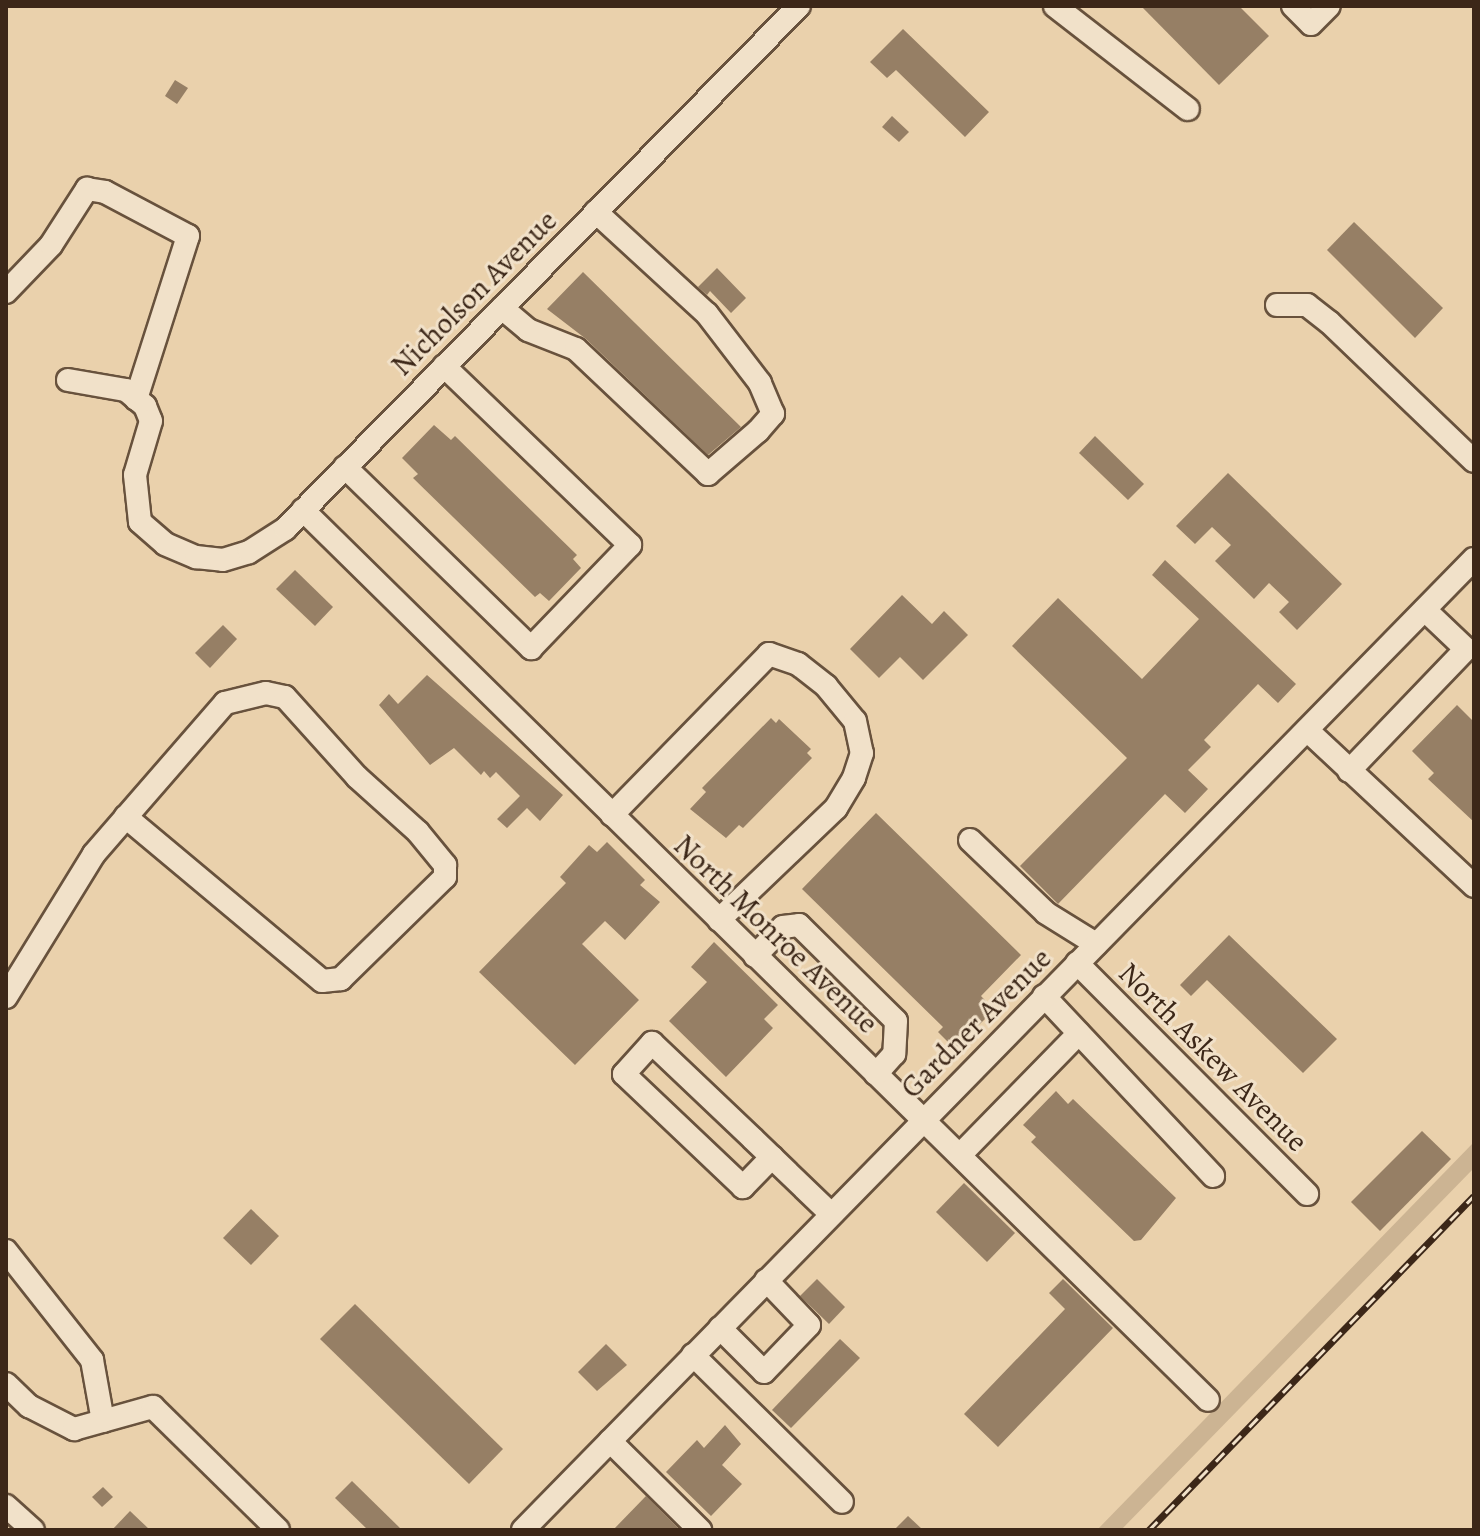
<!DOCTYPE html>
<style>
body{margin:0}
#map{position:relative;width:1480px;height:1536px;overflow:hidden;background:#ead1ac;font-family:Alegreya,serif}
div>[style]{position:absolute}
.green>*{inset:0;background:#ccb493}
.building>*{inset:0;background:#967f65}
.roads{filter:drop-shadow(2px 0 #68523d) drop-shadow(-2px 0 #68523d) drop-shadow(0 2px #68523d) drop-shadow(0 -2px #68523d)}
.minor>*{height:22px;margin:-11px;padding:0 11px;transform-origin:11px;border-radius:11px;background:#f1e1c9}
.rail>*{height:7px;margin-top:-3.5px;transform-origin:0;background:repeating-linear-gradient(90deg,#f1e1c9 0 12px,#3c2718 0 24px);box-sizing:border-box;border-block:2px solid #3c2718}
span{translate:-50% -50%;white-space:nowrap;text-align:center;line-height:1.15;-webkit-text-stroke:6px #f1e1c9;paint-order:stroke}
.street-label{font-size:30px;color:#3c2718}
.frame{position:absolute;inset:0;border:8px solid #3c2718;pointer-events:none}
</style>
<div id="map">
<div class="green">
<i style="clip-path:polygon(1474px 1142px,1474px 1168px,1121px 1530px,1097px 1530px)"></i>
</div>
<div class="building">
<i style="clip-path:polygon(1141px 6px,1239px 6px,1269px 36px,1219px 85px)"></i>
<i style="clip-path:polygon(903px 29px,989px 112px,965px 137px,896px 70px,887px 78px,870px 62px)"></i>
<i style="clip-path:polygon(175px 80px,188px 88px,177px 104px,165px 96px)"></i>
<i style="clip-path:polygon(892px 116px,909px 132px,899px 142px,882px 127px)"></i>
<i style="clip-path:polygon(1354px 222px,1443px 308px,1415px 338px,1327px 250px)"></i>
<i style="clip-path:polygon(717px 268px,746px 298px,731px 313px,710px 291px,707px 295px,698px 287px)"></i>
<i style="clip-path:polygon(583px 272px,741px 427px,708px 455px,586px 339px,547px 309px)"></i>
<i style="clip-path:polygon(434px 425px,451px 440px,455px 436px,577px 555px,573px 559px,581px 568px,549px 601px,540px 593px,535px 597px,413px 478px,418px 474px,402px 458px)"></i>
<i style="clip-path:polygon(1095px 436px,1144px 484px,1128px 500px,1079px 453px)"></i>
<i style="clip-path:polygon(1228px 473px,1342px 584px,1297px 630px,1279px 612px,1289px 602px,1269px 583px,1254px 599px,1215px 561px,1231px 545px,1212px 527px,1195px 544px,1176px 526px)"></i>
<i style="clip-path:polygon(1165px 560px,1296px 684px,1278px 703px,1258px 684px,1204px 740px,1211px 747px,1188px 770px,1208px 789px,1185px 813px,1165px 794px,1058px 904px,1020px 866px,1127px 758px,1012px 646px,1058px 598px,1142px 679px,1199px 619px,1152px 575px)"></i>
<i style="clip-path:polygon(295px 570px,333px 607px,315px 626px,276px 589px)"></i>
<i style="clip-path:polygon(902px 595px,932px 624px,944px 611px,968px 635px,923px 680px,900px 657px,879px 678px,850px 649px)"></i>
<i style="clip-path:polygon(223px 625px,237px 639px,210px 668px,195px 653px)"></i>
<i style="clip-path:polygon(427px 675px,563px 795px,540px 821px,527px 808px,507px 828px,497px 819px,520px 796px,496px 772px,490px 778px,484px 771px,481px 775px,454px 748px,430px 765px,379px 705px,389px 694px,398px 704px)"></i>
<i style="clip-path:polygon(1457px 705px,1474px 722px,1474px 822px,1428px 779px,1434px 773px,1412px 751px)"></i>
<i style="clip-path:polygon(771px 718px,776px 723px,779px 719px,811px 749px,807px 753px,812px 758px,743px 828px,739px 825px,726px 838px,690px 809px,706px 792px,702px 788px)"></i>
<i style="clip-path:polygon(876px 813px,1021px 955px,981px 996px,994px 1010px,955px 1049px,938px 1032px,943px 1027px,802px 889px)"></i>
<i style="clip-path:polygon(607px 842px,645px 880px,640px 885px,660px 902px,625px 940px,605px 921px,582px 944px,639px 1000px,575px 1065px,479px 972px,566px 883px,560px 877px,589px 845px,597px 852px)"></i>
<i style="clip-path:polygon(1229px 935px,1337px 1039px,1303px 1073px,1207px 980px,1191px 996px,1180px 985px)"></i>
<i style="clip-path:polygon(714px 942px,778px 1005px,764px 1019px,773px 1028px,726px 1077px,669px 1021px,707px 982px,691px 967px)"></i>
<i style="clip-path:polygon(1056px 1091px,1068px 1104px,1073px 1099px,1176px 1198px,1141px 1240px,1134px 1241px,1031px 1142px,1036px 1137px,1023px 1125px)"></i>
<i style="clip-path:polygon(1422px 1131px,1451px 1159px,1380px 1231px,1351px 1202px)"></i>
<i style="clip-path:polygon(964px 1183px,1015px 1233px,987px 1262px,936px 1212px)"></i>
<i style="clip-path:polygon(251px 1209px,279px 1236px,251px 1265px,223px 1238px)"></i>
<i style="clip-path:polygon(817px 1279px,845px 1307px,829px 1324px,800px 1296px)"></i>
<i style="clip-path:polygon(1063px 1279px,1113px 1328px,998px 1447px,964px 1414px,1065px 1309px,1049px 1293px)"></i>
<i style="clip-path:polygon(355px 1304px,503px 1449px,469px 1484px,320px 1339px)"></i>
<i style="clip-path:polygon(840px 1339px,860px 1358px,791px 1428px,772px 1410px)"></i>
<i style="clip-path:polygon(606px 1344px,627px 1365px,597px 1391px,578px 1372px)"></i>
<i style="clip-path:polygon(725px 1425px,741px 1444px,722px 1465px,742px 1484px,711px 1516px,666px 1472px,697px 1440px,704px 1448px)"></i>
<i style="clip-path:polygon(352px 1481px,402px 1530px,368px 1530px,335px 1498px)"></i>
<i style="clip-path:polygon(103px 1487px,113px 1497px,102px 1507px,92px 1497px)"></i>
<i style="clip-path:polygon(646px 1496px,680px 1530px,613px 1530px)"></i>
<i style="clip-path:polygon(130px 1511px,150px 1530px,112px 1530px)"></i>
<i style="clip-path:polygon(908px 1516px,923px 1530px,894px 1530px)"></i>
</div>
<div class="roads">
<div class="minor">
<i style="left:1055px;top:6px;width:168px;rotate:37.8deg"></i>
<i style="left:1293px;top:6px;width:25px;rotate:45deg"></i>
<i style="left:1311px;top:24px;width:25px;rotate:-45deg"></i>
<i style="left:6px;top:292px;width:65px;rotate:-46.2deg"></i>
<i style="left:51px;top:245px;width:67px;rotate:-57.3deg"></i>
<i style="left:87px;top:189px;width:18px;rotate:9deg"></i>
<i style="left:105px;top:192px;width:94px;rotate:27.9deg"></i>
<i style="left:188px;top:236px;width:171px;rotate:107.7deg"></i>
<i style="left:1277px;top:305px;width:30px"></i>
<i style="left:1307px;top:305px;width:28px;rotate:38deg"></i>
<i style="left:1329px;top:322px;width:201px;rotate:43.8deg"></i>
<i style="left:502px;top:308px;width:34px;rotate:40deg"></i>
<i style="left:528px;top:330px;width:52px;rotate:21.6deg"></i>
<i style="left:576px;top:349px;width:182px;rotate:43.4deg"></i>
<i style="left:708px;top:474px;width:66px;rotate:-40.7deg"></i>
<i style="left:758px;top:431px;width:23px;rotate:-49deg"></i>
<i style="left:773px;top:414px;width:34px;rotate:-113deg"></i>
<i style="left:760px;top:383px;width:87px;rotate:-127.5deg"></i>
<i style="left:707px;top:314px;width:151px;rotate:-137.4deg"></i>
<i style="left:68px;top:380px;width:59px;rotate:9.8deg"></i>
<i style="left:126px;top:390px;width:25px;rotate:40deg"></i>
<i style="left:145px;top:406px;width:16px;rotate:68deg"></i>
<i style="left:151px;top:421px;width:56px;rotate:106.5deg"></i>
<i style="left:135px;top:475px;width:47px;rotate:83.9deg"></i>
<i style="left:140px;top:522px;width:33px;rotate:41deg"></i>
<i style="left:165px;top:544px;width:34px;rotate:23deg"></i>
<i style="left:196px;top:557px;width:27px;rotate:6deg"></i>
<i style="left:223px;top:560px;width:27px;rotate:-17deg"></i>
<i style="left:249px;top:552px;width:43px;rotate:-32.6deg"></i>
<i style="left:285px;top:529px;width:733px;rotate:-45.5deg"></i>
<i style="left:345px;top:467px;width:260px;rotate:44.2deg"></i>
<i style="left:531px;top:648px;width:143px;rotate:-46.1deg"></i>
<i style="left:630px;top:545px;width:258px;rotate:-136.1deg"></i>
<i style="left:303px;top:510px;width:1269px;rotate:44.52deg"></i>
<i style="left:1307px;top:730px;width:229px;rotate:43deg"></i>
<i style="left:1349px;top:771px;width:169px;rotate:-46.2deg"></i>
<i style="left:1466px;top:649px;width:57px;rotate:-136.4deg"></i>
<i style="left:612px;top:815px;width:225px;rotate:-45.7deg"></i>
<i style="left:769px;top:654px;width:31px;rotate:19deg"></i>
<i style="left:798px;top:664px;width:36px;rotate:38deg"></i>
<i style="left:826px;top:686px;width:45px;rotate:50.4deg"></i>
<i style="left:855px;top:721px;width:33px;rotate:78deg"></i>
<i style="left:862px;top:753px;width:26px;rotate:108deg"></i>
<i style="left:854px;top:778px;width:35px;rotate:121deg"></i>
<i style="left:836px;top:808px;width:162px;rotate:136.3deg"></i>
<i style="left:970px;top:840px;width:105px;rotate:43.8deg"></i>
<i style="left:1046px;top:913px;width:59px;rotate:31.8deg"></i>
<i style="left:755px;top:956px;width:40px;rotate:-46deg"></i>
<i style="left:783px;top:927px;width:16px;rotate:-7deg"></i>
<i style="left:799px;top:925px;width:136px;rotate:44.7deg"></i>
<i style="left:896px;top:1021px;width:33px;rotate:93deg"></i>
<i style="left:894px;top:1054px;width:27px;rotate:132deg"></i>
<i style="left:1077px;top:963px;width:326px;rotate:45.1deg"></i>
<i style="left:1044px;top:996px;width:247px;rotate:46.8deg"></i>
<i style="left:6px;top:997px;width:168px;rotate:-58.4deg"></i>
<i style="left:94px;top:854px;width:49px;rotate:-49.1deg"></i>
<i style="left:126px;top:817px;width:151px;rotate:-49deg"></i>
<i style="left:225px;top:703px;width:42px;rotate:-13.7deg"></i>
<i style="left:266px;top:693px;width:19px;rotate:12deg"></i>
<i style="left:285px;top:697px;width:108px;rotate:48deg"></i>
<i style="left:357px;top:777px;width:82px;rotate:42deg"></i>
<i style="left:418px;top:832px;width:43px;rotate:50.7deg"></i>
<i style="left:445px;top:865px;width:12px;rotate:90deg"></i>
<i style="left:445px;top:877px;width:146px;rotate:135.6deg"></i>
<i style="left:341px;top:979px;width:19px;rotate:174deg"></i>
<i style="left:322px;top:981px;width:256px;rotate:-140.1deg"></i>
<i style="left:960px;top:1155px;width:170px;rotate:-45.7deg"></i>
<i style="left:772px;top:1157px;width:42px;rotate:134deg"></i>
<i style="left:743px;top:1187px;width:164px;rotate:-136.5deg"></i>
<i style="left:624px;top:1074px;width:42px;rotate:-47.9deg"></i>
<i style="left:652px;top:1043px;width:139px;rotate:43.5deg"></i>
<i style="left:753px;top:1139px;width:108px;rotate:43.9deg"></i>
<i style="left:6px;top:1251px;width:139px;rotate:51.7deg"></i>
<i style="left:92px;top:1360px;width:62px;rotate:79.8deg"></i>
<i style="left:720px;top:1328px;width:62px;rotate:45deg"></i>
<i style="left:764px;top:1372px;width:65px;rotate:-46.2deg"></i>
<i style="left:809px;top:1325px;width:62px;rotate:-133.7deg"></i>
<i style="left:693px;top:1355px;width:209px;rotate:44.6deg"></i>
<i style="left:6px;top:1384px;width:32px;rotate:44deg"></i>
<i style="left:29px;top:1406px;width:51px;rotate:27.1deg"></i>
<i style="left:74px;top:1429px;width:82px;rotate:-15.6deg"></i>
<i style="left:153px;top:1407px;width:175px;rotate:44.5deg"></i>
<i style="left:610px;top:1441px;width:127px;rotate:44.7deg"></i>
<i style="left:6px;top:1506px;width:36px;rotate:42deg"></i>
<i style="left:523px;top:1530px;width:1359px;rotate:-45.6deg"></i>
</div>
</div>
<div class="rail">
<i style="left:1149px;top:1530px;width:466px;rotate:-45.8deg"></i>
</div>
<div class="street-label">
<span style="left:474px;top:293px;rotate:-45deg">Nicholson Avenue</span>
<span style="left:776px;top:934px;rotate:44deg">North Monroe Avenue</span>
<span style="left:976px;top:1023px;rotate:-45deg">Gardner Avenue</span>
<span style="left:1213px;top:1057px;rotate:45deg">North Askew Avenue</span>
</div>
<div class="frame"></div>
</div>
